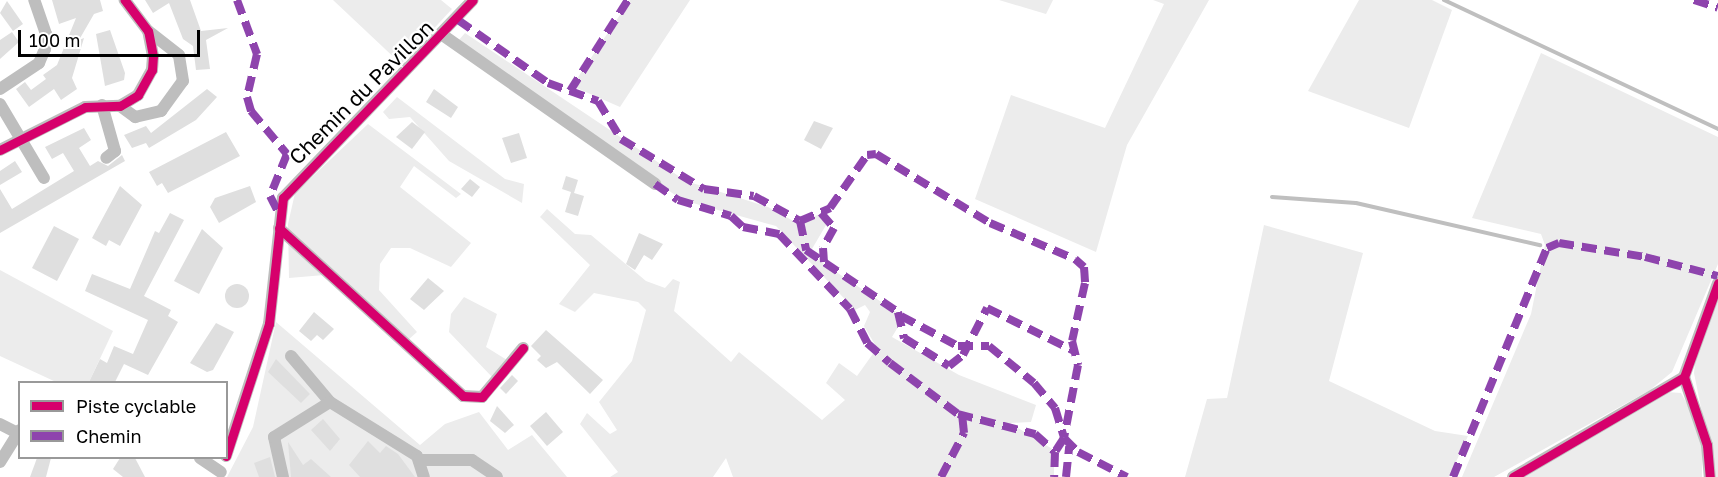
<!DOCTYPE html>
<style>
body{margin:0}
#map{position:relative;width:1718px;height:477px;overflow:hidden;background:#fff;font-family:"Golos Text",sans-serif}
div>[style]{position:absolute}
.green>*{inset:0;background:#ececec}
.stream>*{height:4px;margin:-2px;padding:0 2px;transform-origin:2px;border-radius:2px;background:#bfbfbf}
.building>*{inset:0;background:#dfdfdf}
.round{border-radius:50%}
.minor>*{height:12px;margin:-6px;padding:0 6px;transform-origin:6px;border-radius:6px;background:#bebebe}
.quiet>*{height:8px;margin-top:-4px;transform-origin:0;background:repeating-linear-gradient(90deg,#8e44ad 0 15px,transparent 0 23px)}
.cycleway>*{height:9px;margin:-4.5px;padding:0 4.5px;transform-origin:4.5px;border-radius:4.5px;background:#d6006c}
span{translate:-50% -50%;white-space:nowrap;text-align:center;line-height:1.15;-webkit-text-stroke:4.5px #fff;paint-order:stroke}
.street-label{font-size:21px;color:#000}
.legend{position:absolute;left:18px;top:381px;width:210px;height:78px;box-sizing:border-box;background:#fff;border:2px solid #999;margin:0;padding:8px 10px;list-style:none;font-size:18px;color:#000}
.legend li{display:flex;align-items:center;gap:12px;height:30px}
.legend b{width:30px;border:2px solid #999}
.scale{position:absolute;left:18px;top:30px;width:182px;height:27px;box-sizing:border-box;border:3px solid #000;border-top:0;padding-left:8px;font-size:18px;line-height:21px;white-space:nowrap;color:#000;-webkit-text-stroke:4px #fff;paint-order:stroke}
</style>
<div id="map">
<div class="green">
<i style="clip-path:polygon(333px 0,441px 0,452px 9px,401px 64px)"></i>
<i style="clip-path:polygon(630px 0,690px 0,620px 107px,572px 86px)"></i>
<i style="clip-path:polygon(999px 0,1053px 0,1046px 14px)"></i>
<i style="clip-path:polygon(1153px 0,1209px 0,1127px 145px,1096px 252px,975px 199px,1011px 95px,1105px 128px,1164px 4px)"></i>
<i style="clip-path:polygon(1359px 0,1432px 0,1452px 10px,1409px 128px,1308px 91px)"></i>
<i style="clip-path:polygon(465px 33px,686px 181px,768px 207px,797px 223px,820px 214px,829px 220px,809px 254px,904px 317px,892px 337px,959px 375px,1036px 405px,1031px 422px,1010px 423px,1054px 450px,1054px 477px,733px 477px,726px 458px,713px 477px,610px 477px,618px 472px,580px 424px,587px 413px,610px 434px,617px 430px,599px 402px,632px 361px,646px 310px,638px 302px,594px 293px,575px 312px,559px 304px,590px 265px,540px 217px,547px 209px,575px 234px,591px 235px,646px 281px,665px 288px,673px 279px,680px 282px,674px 311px,731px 362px,739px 352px,822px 420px,845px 400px,826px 383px,839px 363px,857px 376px,877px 348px,864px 326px,870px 312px,865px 305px,855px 310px,776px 226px,682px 200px,458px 41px)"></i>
<i style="clip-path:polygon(1541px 53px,1718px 137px,1718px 264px,1672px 372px,1650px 390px,1494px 477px,1462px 477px,1531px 314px,1545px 245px,1541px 234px,1472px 218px)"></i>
<i style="clip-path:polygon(397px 97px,505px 179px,524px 184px,522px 203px,449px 161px,410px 117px,389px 119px,383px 112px)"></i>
<i style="clip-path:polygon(368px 124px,461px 194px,456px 198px,414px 166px,400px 187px,471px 243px,451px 267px,410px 248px,391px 248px,380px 264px,379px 290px,417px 332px,408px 340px,336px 274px,289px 278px,288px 224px,295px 193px)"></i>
<i style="clip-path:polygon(1264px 225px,1363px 253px,1329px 381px,1435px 431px,1468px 436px,1449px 477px,1185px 477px,1207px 399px,1227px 398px)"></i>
<i style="clip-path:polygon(0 270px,113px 331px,89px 382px,56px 382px,0 356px)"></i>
<i style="clip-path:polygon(464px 297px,497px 314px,486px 347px,507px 360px,493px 378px,449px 332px,451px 314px)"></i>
<i style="clip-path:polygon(1718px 300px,1718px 477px,1715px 477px,1694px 373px,1697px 344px)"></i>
<i style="clip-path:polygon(276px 322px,420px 445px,445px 424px,479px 412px,508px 450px,532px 435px,567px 477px,227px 477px,253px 427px)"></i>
<i style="clip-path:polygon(1667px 392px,1681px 393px,1690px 409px,1702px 448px,1702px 477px,1524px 477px)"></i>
</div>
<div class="stream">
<i style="left:1444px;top:0;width:303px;rotate:25.2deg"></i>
<i style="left:1272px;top:197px;width:84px;rotate:4.1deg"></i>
<i style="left:1356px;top:203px;width:189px;rotate:12.9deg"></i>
</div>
<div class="building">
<i style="clip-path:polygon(52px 0,100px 0,103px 11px,94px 14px,79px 40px,84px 38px,72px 78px,77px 89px,61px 100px,54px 89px,29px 107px,16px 89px,25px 82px,31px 90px,46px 79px,43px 75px,57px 65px,76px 18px,59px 24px)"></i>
<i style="clip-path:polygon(145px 0,190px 0,201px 31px,228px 28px,206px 40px,210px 69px,196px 70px,193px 46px,183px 39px,169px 3px,153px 13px)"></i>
<i style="clip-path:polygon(7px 1px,23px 24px,13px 31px,0 13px)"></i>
<i style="clip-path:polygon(110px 30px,125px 73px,124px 80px,105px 86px,96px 34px)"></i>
<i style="clip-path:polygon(12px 32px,19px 42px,0 59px,0 40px)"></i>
<i style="clip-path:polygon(207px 89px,217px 97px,196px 120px,149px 148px,146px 143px,132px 148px,124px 135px,146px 126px,151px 133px)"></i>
<i style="clip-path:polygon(434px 89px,458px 107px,451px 118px,426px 102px)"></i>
<i style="clip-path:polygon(814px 121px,833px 128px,821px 149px,804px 140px)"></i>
<i style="clip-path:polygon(412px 122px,425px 132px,412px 149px,396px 137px)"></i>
<i style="clip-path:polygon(84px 128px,91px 140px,79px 148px,90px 166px,98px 161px,108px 166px,122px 155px,125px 161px,0 233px,0 189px,12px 209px,74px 171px,63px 153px,52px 159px,45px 147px)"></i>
<i style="clip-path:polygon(226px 132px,240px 156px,168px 193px,162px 183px,157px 186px,149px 172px)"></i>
<i style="clip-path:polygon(519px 133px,527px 158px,511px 163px,502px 138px)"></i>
<i style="clip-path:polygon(15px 161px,22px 172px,0 185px,0 171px)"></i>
<i style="clip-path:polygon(566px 176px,578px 180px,574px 193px,584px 196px,578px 216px,565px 212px,571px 192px,562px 189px)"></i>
<i style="clip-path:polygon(470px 179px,480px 187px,472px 197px,461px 189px)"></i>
<i style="clip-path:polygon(120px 186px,142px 205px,120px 246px,109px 240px,106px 246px,92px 238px)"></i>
<i style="clip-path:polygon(250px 186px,256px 202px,219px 223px,210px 207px,215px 198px)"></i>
<i style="clip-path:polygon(170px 213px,184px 220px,144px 296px,171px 310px,168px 316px,178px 322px,148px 375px,124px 364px,115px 382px,89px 382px,100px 359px,107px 363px,114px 346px,133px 354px,148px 320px,85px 291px,92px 274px,130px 289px,155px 231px,159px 233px)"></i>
<i style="clip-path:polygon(54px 226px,79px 239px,57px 281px,32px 268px)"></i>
<i style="clip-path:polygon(202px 229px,223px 248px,199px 294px,174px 281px)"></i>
<i style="clip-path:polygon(639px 233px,663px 244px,652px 260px,644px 255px,635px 270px,626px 264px)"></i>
<i style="clip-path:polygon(428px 278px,444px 291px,424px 310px,410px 299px)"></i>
<i class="round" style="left:225px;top:284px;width:24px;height:24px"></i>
<i style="clip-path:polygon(314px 312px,334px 329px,323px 340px,317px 335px,311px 341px,299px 331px)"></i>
<i style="clip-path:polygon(216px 323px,234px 332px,213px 370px,207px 372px,190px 363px)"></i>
<i style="clip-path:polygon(546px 330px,603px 380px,590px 394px,557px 362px,546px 368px,537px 360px,541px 356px,531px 346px)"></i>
<i style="clip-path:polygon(276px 359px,310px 394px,301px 403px,268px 372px)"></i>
<i style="clip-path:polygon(512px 375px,518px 381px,506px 394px,500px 388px)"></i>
<i style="clip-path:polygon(497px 406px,514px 425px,505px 433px,490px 421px)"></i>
<i style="clip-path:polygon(546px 412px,563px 432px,547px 446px,530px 426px)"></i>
<i style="clip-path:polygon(323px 419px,340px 439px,330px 451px,311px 430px)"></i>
<i style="clip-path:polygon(368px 441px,380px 453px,386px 446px,398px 454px,415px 477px,360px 477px,349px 465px)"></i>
<i style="clip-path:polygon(288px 442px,303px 465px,311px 459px,331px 477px,291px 477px)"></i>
<i style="clip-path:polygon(270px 457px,275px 477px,259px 477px,254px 463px)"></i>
<i style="clip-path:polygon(37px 458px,51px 458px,46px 477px,30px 477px)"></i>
<i style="clip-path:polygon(120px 458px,135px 458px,145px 477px,123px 477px,113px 469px)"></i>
</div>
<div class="minor">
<i style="left:444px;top:36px;width:258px;rotate:35deg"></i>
<i style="left:0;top:89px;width:47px;rotate:-33.7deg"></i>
<i style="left:39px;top:63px;width:15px;rotate:-67deg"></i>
<i style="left:45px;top:49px;width:15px;rotate:-86deg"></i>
<i style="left:46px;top:34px;width:36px;rotate:-109deg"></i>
<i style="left:0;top:104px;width:86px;rotate:59.3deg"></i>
<i style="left:102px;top:105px;width:48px;rotate:74.2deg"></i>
<i style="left:115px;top:151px;width:11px;rotate:142deg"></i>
<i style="left:120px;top:106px;width:19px;rotate:36deg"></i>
<i style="left:135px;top:117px;width:27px;rotate:-13deg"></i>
<i style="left:161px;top:111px;width:37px;rotate:-54deg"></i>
<i style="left:183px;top:81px;width:26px;rotate:-99deg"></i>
<i style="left:179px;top:55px;width:39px;rotate:-142deg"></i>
<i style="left:0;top:150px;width:95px;rotate:-26.8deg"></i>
<i style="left:85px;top:107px;width:35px;rotate:-2deg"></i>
<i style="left:120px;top:106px;width:21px;rotate:-31deg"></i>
<i style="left:138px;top:95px;width:29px;rotate:-61deg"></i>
<i style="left:152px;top:70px;width:14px;rotate:-86deg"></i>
<i style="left:153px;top:56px;width:25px;rotate:-101deg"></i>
<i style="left:148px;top:31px;width:39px;rotate:-127deg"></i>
<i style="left:279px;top:228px;width:249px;rotate:42.4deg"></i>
<i style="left:463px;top:396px;width:19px;rotate:3deg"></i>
<i style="left:482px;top:397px;width:64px;rotate:-50.1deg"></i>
<i style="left:291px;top:356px;width:60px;rotate:49.7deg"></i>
<i style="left:330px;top:402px;width:102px;rotate:31.8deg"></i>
<i style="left:417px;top:456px;width:22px;rotate:72deg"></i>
<i style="left:1684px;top:377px;width:72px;rotate:71.3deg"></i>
<i style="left:1707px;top:445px;width:32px;rotate:85deg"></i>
<i style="left:1684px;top:377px;width:100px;rotate:-70.1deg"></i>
<i style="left:0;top:424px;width:20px;rotate:27deg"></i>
<i style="left:226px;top:456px;width:139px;rotate:-72deg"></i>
<i style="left:269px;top:324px;width:127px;rotate:-83.7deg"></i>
<i style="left:283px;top:198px;width:274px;rotate:-46.2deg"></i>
<i style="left:200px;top:458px;width:25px;rotate:34deg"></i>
<i style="left:419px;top:460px;width:53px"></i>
<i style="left:472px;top:460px;width:30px;rotate:34deg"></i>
<i style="left:0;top:462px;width:38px;rotate:-58deg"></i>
<i style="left:283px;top:477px;width:41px;rotate:-102.7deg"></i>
<i style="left:274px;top:437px;width:66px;rotate:-32deg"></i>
<i style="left:1513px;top:477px;width:198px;rotate:-30.3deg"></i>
</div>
<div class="quiet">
<i style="left:237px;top:0;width:58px;rotate:69.7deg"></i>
<i style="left:257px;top:54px;width:44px;rotate:103.1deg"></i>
<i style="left:247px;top:97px;width:15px;rotate:74deg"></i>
<i style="left:251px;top:111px;width:56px;rotate:50.1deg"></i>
<i style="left:287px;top:154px;width:45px;rotate:112deg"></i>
<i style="left:270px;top:196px;width:20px;rotate:63deg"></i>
<i style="left:1694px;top:0;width:25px;rotate:18deg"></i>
<i style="left:458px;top:20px;width:110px;rotate:35deg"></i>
<i style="left:548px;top:83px;width:53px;rotate:19.8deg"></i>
<i style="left:598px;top:101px;width:44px;rotate:58.8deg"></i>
<i style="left:621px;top:139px;width:97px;rotate:31.1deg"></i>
<i style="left:704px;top:189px;width:50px;rotate:8deg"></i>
<i style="left:754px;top:196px;width:52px;rotate:28.5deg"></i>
<i style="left:800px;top:221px;width:33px;rotate:-23deg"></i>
<i style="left:830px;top:208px;width:65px;rotate:-55.1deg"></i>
<i style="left:867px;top:155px;width:9px;rotate:-6deg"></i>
<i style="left:876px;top:154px;width:133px;rotate:31.2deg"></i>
<i style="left:990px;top:223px;width:92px;rotate:23deg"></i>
<i style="left:1075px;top:259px;width:12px;rotate:42deg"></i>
<i style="left:1084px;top:267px;width:16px;rotate:86deg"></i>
<i style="left:1085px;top:283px;width:59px;rotate:102.6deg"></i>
<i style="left:1072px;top:341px;width:25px;rotate:76deg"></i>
<i style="left:1078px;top:365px;width:74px;rotate:100.9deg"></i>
<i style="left:1064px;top:438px;width:20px;rotate:45deg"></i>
<i style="left:1078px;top:452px;width:55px;rotate:27deg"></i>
<i style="left:570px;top:91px;width:108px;rotate:-57.5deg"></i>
<i style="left:655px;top:184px;width:28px;rotate:35deg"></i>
<i style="left:678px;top:200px;width:55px;rotate:16.8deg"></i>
<i style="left:731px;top:216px;width:16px;rotate:43deg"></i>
<i style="left:743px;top:227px;width:37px;rotate:11deg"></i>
<i style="left:779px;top:234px;width:103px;rotate:46.6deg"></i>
<i style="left:850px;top:309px;width:38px;rotate:63deg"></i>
<i style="left:867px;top:343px;width:30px;rotate:41deg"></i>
<i style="left:890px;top:363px;width:85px;rotate:36.9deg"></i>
<i style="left:958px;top:414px;width:80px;rotate:14.6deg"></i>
<i style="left:1035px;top:434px;width:27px;rotate:42deg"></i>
<i style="left:821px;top:213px;width:20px;rotate:49deg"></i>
<i style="left:834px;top:228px;width:23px;rotate:119deg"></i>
<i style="left:823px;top:248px;width:14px;rotate:86deg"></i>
<i style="left:800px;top:221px;width:30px;rotate:78deg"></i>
<i style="left:806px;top:250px;width:111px;rotate:34deg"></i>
<i style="left:898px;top:312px;width:27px;rotate:77deg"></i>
<i style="left:904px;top:338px;width:53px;rotate:31.9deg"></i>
<i style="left:949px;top:366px;width:18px;rotate:-38deg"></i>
<i style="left:963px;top:355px;width:53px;rotate:-62.9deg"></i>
<i style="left:987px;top:308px;width:97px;rotate:26.3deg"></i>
<i style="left:901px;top:316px;width:64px;rotate:27.8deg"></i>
<i style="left:958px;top:346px;width:31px"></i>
<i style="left:989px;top:346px;width:58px;rotate:39.4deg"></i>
<i style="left:1034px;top:383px;width:33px;rotate:50deg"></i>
<i style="left:1055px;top:408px;width:31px;rotate:73deg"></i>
<i style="left:1064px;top:438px;width:17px;rotate:123deg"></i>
<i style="left:1055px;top:452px;width:25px;rotate:92deg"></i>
<i style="left:941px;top:477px;width:50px;rotate:-62.4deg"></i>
<i style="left:964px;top:433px;width:18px;rotate:-96deg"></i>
<i style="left:1066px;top:477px;width:31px;rotate:-84deg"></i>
<i style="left:1453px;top:477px;width:248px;rotate:-67.7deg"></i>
<i style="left:1547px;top:248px;width:13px;rotate:-23deg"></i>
<i style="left:1559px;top:243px;width:87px;rotate:9.2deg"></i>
<i style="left:1645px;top:257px;width:75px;rotate:14.6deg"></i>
</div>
<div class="cycleway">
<i style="left:0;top:150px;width:95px;rotate:-26.8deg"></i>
<i style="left:85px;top:107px;width:35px;rotate:-2deg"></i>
<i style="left:120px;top:106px;width:21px;rotate:-31deg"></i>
<i style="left:138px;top:95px;width:29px;rotate:-61deg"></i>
<i style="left:152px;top:70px;width:14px;rotate:-86deg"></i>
<i style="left:153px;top:56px;width:25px;rotate:-101deg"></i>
<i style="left:148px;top:31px;width:39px;rotate:-127deg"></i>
<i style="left:279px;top:228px;width:249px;rotate:42.4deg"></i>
<i style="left:463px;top:396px;width:19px;rotate:3deg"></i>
<i style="left:482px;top:397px;width:64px;rotate:-50.1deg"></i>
<i style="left:1684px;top:377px;width:72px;rotate:71.3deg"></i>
<i style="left:1707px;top:445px;width:32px;rotate:85deg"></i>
<i style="left:1684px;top:377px;width:100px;rotate:-70.1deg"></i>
<i style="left:226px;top:456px;width:139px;rotate:-72deg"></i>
<i style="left:269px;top:324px;width:127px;rotate:-83.7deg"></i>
<i style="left:283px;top:198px;width:274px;rotate:-46.2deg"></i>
<i style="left:1513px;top:477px;width:198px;rotate:-30.3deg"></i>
</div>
<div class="street-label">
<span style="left:361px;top:92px;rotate:-45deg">Chemin du Pavillon</span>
</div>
<ul class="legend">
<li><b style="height:8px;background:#d6006c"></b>Piste cyclable</li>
<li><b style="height:8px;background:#8e44ad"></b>Chemin</li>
</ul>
<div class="scale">100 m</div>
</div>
